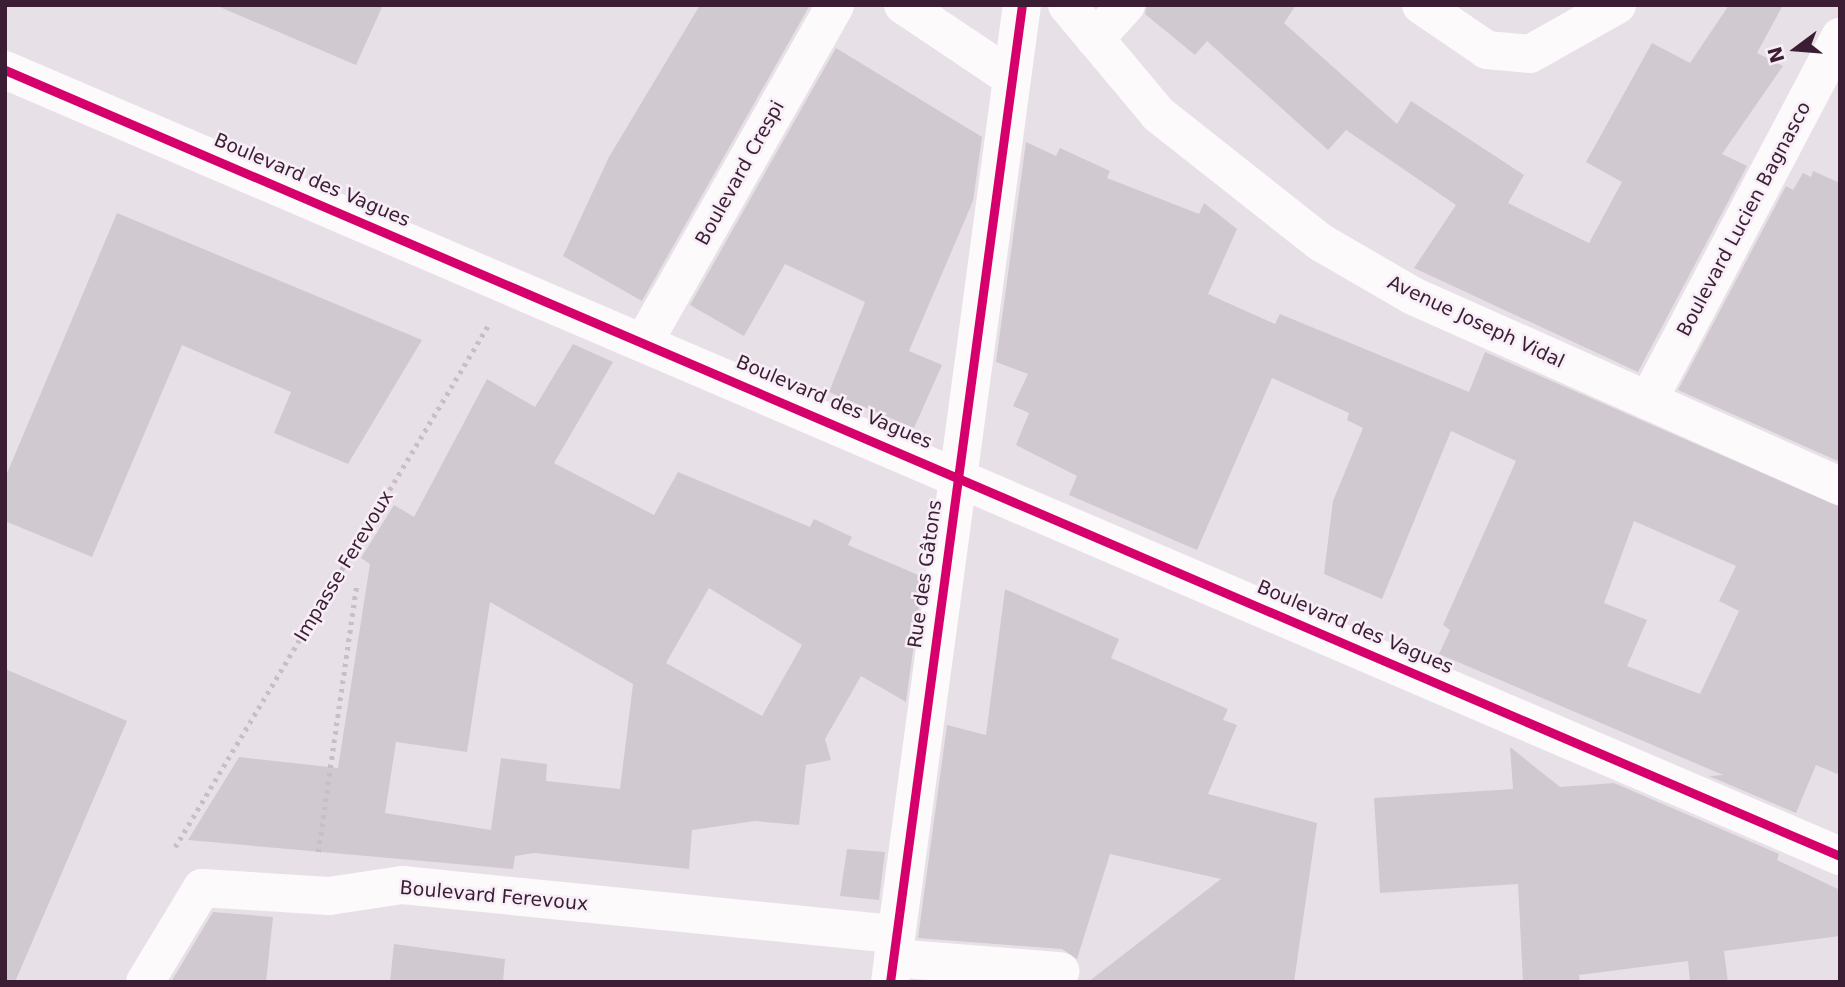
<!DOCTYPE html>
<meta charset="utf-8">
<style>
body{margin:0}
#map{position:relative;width:1845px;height:987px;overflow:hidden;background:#e8e0e7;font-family:"DejaVu Sans",sans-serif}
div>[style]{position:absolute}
.building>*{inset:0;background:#d1c9d0}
.path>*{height:4.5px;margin-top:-2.25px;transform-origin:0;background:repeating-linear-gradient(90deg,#c9bec5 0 3.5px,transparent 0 8.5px)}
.minor>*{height:38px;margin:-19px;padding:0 19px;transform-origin:19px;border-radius:19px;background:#fcfafb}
.cycleway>*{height:9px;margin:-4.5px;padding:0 4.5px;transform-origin:4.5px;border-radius:4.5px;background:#d6006c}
span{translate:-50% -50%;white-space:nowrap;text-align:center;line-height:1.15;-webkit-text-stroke:5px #f7eef7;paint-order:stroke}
.street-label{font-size:19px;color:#3b1e33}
.frame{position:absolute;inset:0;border:7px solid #3b1e33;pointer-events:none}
.north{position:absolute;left:1761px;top:14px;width:70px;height:70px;-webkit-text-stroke:5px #f7eef7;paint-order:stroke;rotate:254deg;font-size:19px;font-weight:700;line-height:28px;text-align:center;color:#3b1e33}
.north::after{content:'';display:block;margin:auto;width:24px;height:32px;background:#3b1e33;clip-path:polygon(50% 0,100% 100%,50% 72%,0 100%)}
</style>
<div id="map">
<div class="building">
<i style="clip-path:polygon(215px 5px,383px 5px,356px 65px)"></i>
<i style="clip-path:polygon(700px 5px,810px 5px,642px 301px,563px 256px,609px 157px)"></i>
<i style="clip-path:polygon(1147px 5px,1296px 5px,1284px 23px,1397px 124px,1411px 101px,1524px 175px,1508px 203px,1589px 243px,1622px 182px,1586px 162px,1652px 43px,1690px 63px,1729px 5px,1783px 5px,1757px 53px,1783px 66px,1722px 154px,1747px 166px,1638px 372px,1414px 268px,1456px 205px,1346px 130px,1328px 150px,1207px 41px,1195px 55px,1145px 14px)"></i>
<i style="clip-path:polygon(836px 48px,982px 137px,973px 201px,909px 351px,942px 365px,914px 428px,829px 392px,865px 302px,785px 264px,744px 336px,690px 305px)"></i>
<i style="clip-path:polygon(evenodd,1026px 142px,1056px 156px,1060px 148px,1110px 171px,1107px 178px,1199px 214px,1204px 203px,1237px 229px,1208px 294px,1275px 324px,1280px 314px,1469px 392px,1485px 352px,1840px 507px,1840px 775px,1816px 765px,1796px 813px,1709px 776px,1723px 775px,1439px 654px,1450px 630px,1443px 625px,1516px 461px,1451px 431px,1382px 599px,1324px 574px,1333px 501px,1363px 428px,1347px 420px,1349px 413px,1272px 378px,1197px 550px,1069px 495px,1077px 476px,1016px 445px,1029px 413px,1013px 406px,1028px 374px,996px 362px,1026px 142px,1634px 521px,1736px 566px,1719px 601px,1739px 611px,1700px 694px,1627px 666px,1647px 620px,1604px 603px,1634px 521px)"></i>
<i style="clip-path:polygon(1813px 171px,1840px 183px,1840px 462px,1678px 390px,1786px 186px,1793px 190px,1803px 173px,1811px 177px)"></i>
<i style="clip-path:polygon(117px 213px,422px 340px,348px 464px,274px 433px,291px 392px,182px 345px,92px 557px,5px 521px,5px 478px)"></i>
<i style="clip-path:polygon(evenodd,573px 344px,613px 362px,554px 463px,654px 515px,678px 472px,810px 527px,814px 519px,852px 537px,848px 545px,923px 577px,906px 702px,861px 676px,825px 739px,831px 760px,806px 765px,799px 825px,755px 821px,692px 830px,689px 869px,534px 853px,515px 856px,513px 869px,188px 840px,239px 757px,338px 768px,370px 564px,361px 558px,394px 505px,414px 517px,487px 379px,535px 407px,573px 344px,709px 588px,802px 645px,762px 716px,666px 663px,709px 588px,573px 344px,490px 602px,633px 684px,620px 789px,546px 781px,547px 764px,501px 758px,491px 830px,385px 813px,396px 742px,467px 752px,490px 602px)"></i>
<i style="clip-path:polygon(1005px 589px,1119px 639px,1111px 658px,1228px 709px,1223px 720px,1237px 725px,1208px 794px,1317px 823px,1294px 982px,1088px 982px,1221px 879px,1110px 854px,1077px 959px,1062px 949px,918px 938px,947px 725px,986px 735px)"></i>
<i style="clip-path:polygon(5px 669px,127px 721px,15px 982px,5px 982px)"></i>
<i style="clip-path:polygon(1510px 747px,1560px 787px,1614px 783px,1779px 854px,1777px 860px,1840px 890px,1840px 936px,1724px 951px,1728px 982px,1690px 982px,1688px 961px,1579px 975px,1580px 982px,1523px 982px,1518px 884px,1380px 893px,1374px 798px,1513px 789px)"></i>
<i style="clip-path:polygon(847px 849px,885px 852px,879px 900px,840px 896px)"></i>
<i style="clip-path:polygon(213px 912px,273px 917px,266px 982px,171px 982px)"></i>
<i style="clip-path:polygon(394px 944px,505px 959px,503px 982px,390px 982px)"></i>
</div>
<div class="path">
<i style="left:175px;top:847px;width:610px;rotate:-59.02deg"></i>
<i style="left:318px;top:852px;width:272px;rotate:-81.8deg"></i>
</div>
<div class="minor">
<i style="left:903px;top:5px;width:131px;rotate:33.8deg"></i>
<i style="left:1067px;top:5px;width:142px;rotate:50.1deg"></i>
<i style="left:1158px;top:114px;width:206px;rotate:38.3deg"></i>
<i style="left:1320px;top:242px;width:108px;rotate:30.1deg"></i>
<i style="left:1413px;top:296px;width:467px;rotate:24deg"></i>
<i style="left:1421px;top:5px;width:80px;rotate:34.3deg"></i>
<i style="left:1487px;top:50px;width:43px;rotate:5.3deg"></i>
<i style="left:1530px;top:54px;width:100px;rotate:-29.4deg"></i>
<i style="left:1095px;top:39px;width:46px;rotate:-47.6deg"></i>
<i style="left:5px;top:70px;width:1996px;rotate:23.19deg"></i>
<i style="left:645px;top:340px;width:385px;rotate:-60.4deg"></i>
<i style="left:1648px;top:401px;width:412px;rotate:-62.2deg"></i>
<i style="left:893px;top:958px;width:168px;rotate:4.5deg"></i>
<i style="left:145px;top:982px;width:110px;rotate:-58.8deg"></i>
<i style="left:202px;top:888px;width:127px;rotate:3.6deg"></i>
<i style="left:329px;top:896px;width:74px;rotate:-8.6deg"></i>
<i style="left:402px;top:885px;width:496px;rotate:5.7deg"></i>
<i style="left:890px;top:982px;width:986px;rotate:-82.31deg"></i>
</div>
<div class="cycleway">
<i style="left:5px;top:70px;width:1996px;rotate:23.19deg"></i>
<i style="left:890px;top:982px;width:986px;rotate:-82.31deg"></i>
</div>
<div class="street-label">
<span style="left:740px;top:173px;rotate:-61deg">Boulevard Crespi</span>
<span style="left:312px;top:180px;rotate:23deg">Boulevard des Vagues</span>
<span style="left:1744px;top:219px;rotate:-62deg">Boulevard Lucien Bagnasco</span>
<span style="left:1476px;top:322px;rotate:25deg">Avenue Joseph Vidal</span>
<span style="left:834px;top:402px;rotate:23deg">Boulevard des Vagues</span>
<span style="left:344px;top:566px;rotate:-59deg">Impasse Ferevoux</span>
<span style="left:925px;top:574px;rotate:-82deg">Rue des Gâtons</span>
<span style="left:1355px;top:627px;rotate:23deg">Boulevard des Vagues</span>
<span style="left:494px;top:896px;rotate:5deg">Boulevard Ferevoux</span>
</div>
<div class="frame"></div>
<div class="north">N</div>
</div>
